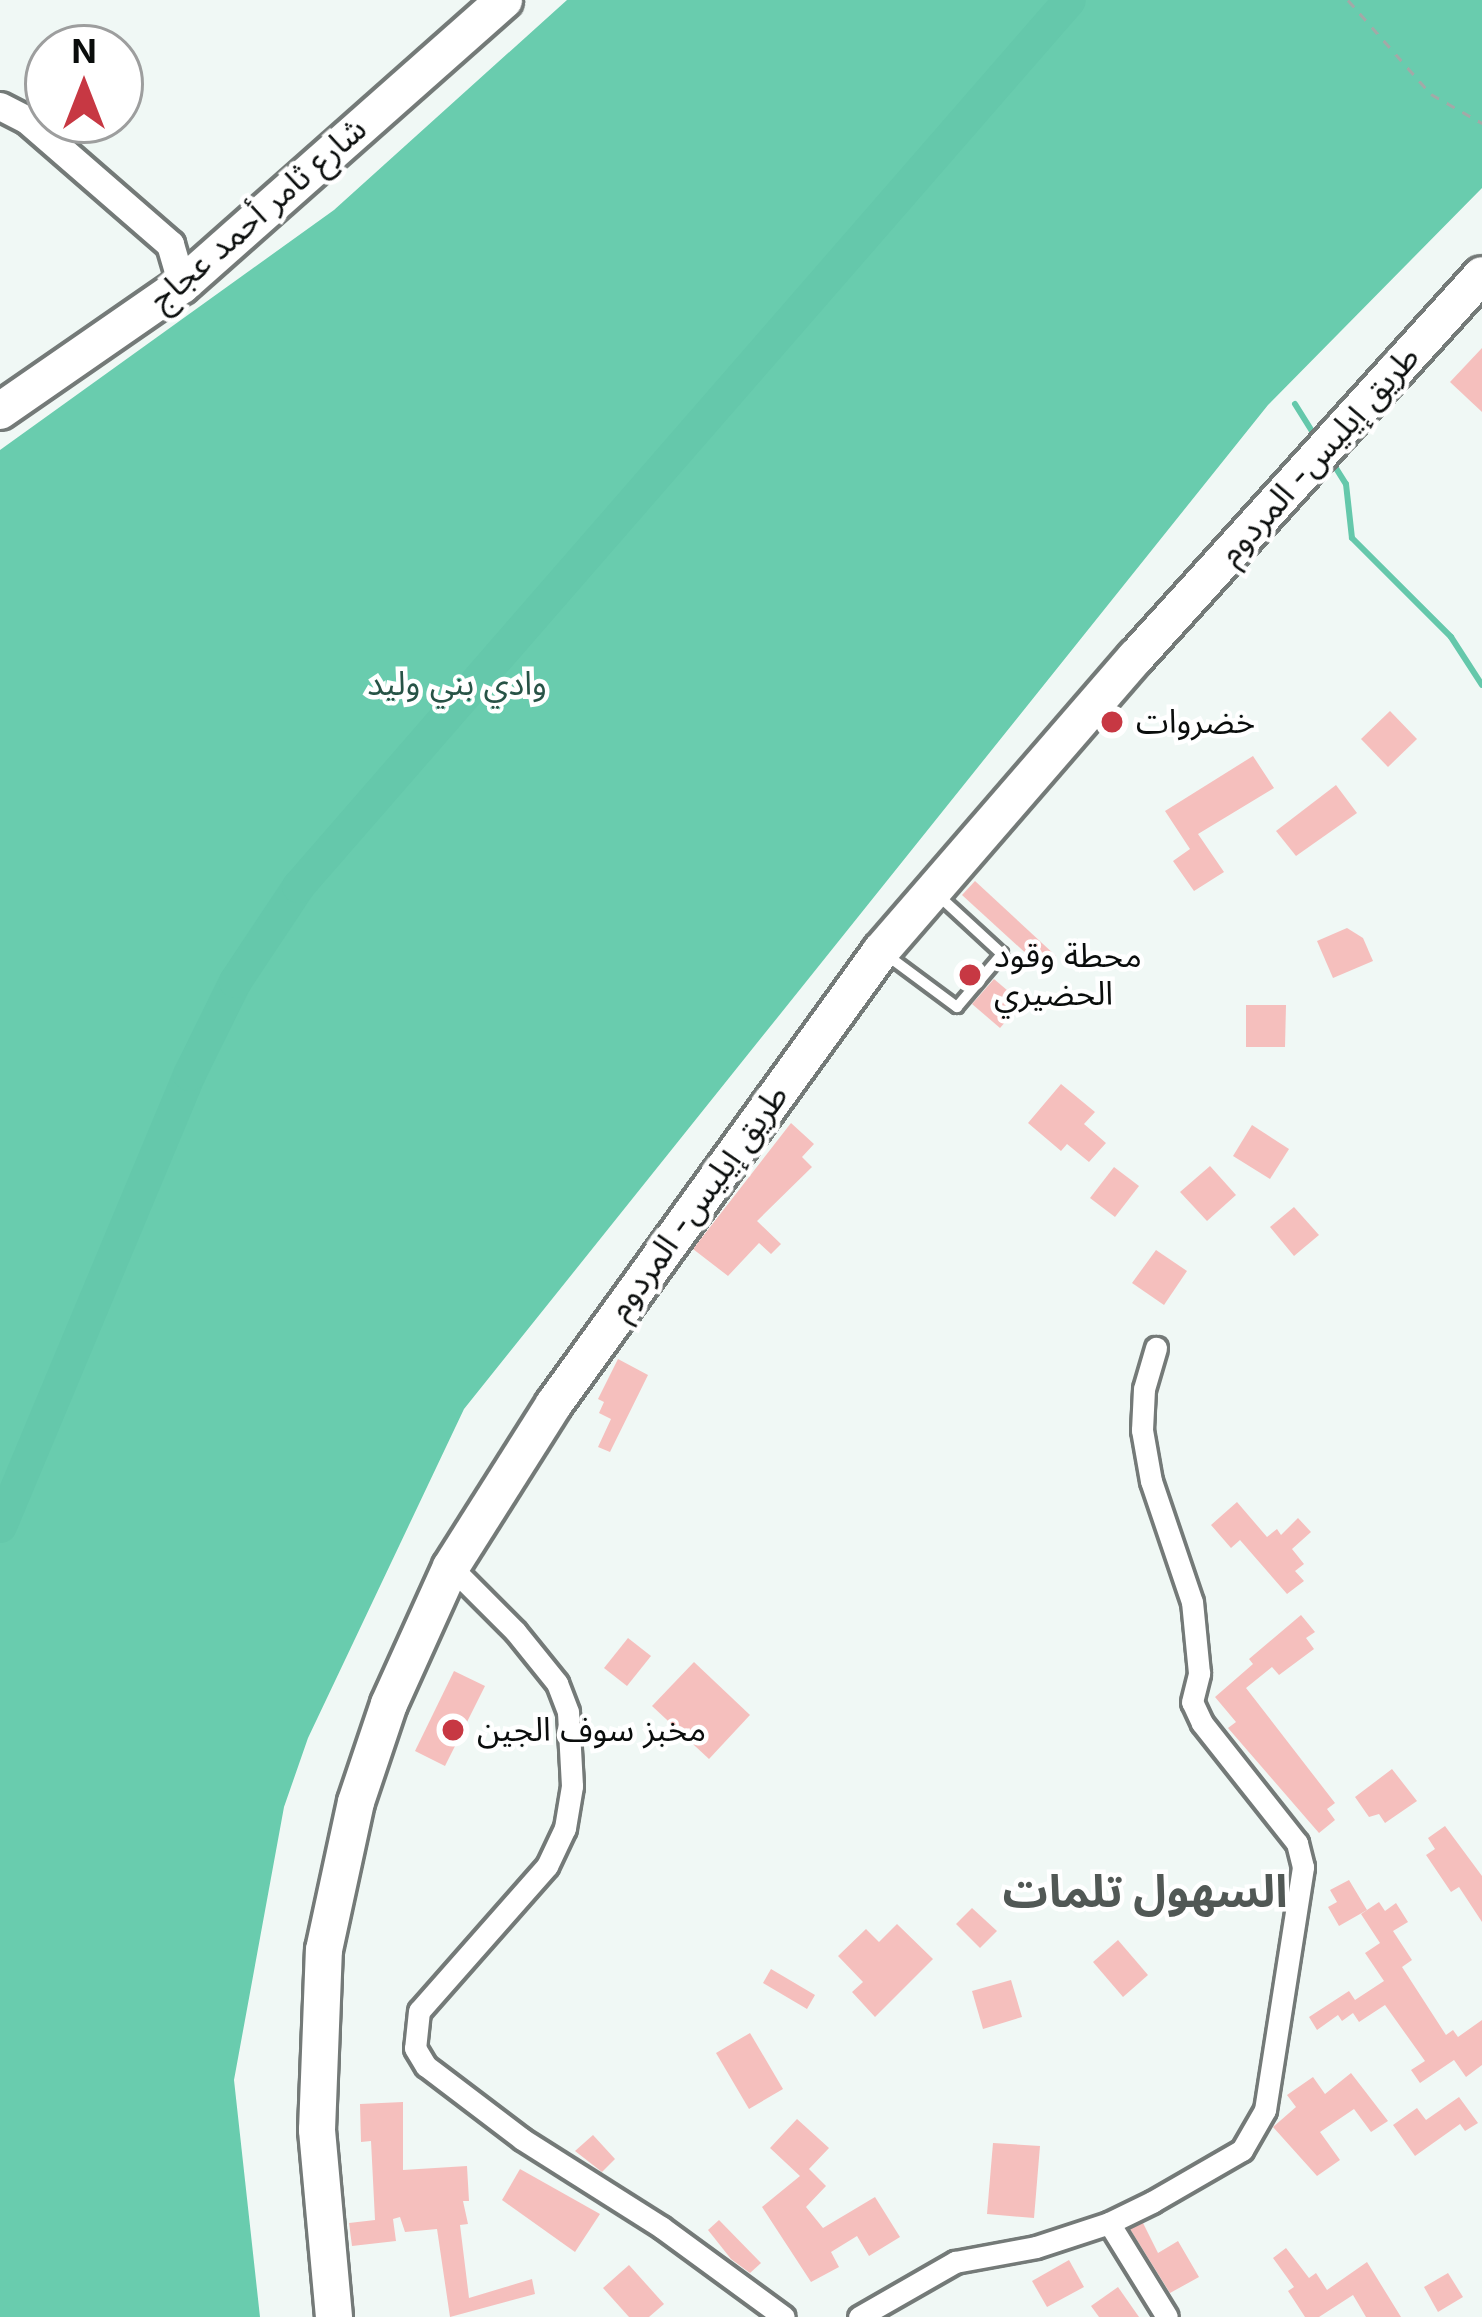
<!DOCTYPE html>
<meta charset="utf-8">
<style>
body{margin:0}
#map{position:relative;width:1482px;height:2317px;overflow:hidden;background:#f0f8f5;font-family:Inter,"Noto Sans Arabic",sans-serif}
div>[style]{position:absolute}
.forest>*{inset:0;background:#69ccae}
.stream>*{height:6px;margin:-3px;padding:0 3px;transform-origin:3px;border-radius:3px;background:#65c8ab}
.river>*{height:33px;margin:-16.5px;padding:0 16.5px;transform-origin:16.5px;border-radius:16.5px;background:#65c8ab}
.building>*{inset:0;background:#f5bfbd}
.path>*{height:3px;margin-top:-1.5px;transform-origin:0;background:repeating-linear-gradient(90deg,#a3a9a7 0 9px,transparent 0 18px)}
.roads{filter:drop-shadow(3px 0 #747a78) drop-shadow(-3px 0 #747a78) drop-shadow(0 3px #747a78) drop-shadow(0 -3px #747a78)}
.service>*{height:10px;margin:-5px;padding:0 5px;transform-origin:5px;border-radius:5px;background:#fff}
.minor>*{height:21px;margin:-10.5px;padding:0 10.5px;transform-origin:10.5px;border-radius:10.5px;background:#fff}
.tertiary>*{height:27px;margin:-13.5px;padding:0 13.5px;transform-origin:13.5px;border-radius:13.5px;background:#fff}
.primary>*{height:36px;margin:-18px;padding:0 18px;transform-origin:18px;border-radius:18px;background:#fff}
.trunk>*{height:36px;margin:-18px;padding:0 18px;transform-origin:18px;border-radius:18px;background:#fff}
.dots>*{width:33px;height:33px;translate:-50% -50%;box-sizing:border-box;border:6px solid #fff;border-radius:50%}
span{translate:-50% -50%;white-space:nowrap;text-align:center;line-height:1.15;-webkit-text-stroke:9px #fff;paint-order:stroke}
.street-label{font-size:33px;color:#0a0d0c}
.park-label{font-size:33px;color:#275346}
.poi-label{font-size:33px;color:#0a0d0c}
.left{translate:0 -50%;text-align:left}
.district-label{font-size:45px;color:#515855;font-weight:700}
.north{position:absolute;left:24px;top:24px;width:120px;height:120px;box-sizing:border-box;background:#fff;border:3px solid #9d9e9e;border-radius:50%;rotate:0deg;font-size:33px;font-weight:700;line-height:48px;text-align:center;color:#0a0d0c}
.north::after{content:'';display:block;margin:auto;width:42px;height:54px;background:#c73843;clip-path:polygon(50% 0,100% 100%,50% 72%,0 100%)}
</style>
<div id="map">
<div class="forest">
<i style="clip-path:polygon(567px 0,1482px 0,1482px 188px,1268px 405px,464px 1409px,308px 1738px,284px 1807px,234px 2080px,260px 2317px,0 2317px,0 450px,334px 210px)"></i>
</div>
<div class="stream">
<i style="left:1295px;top:404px;width:36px;rotate:58deg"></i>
<i style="left:1334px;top:465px;width:22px;rotate:58deg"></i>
<i style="left:1346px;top:484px;width:54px;rotate:83.7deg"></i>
<i style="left:1352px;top:538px;width:140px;rotate:45deg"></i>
<i style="left:1451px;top:637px;width:57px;rotate:57.1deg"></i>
</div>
<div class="river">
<i style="left:0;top:1526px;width:490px;rotate:-67.3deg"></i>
<i style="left:189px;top:1074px;width:104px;rotate:-63.7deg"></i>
<i style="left:235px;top:981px;width:114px;rotate:-56.4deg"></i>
<i style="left:298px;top:886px;width:1174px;rotate:-48.97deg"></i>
</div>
<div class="building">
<i style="clip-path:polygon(1482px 348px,1482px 412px,1450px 382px)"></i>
<i style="clip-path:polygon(1390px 711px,1417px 739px,1388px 767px,1361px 739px)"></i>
<i style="clip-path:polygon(1253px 756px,1274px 788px,1198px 834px,1224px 872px,1194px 891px,1173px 861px,1190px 849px,1165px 811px)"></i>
<i style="clip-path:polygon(1336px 785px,1357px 813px,1296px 856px,1276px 831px)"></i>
<i style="clip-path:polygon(975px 881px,1056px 956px,1043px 969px,962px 895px)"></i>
<i style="clip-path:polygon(1347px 928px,1363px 938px,1373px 961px,1333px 978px,1317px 941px)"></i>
<i style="clip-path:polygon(994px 979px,1022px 1003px,1000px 1028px,972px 1004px)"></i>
<i style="clip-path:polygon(1246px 1005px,1286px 1005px,1285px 1047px,1246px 1047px)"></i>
<i style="clip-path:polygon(1061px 1084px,1095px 1112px,1084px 1124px,1106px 1143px,1089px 1162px,1067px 1144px,1061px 1151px,1028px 1123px)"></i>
<i style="clip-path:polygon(791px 1123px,814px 1144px,802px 1157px,812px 1167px,757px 1221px,781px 1244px,771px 1254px,759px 1243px,728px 1276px,693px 1249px)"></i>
<i style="clip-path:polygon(1252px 1125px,1289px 1149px,1270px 1179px,1233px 1156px)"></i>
<i style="clip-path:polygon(1210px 1166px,1236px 1195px,1207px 1221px,1180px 1192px)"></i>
<i style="clip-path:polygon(1114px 1167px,1139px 1186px,1115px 1217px,1090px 1198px)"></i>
<i style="clip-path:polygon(1294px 1207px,1319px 1235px,1294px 1256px,1270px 1227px)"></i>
<i style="clip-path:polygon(1156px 1250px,1187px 1271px,1164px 1305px,1132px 1283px)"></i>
<i style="clip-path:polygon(618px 1359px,648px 1375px,610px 1452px,598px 1447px,611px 1419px,599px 1413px,604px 1402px,598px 1399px)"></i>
<i style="clip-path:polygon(1237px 1502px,1267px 1537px,1277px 1529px,1281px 1535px,1298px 1518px,1311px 1532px,1292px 1549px,1304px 1564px,1295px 1571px,1304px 1581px,1287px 1594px,1240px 1540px,1231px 1548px,1211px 1525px)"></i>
<i style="clip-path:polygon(1301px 1615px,1315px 1632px,1306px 1638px,1314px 1649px,1279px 1675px,1272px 1667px,1246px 1688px,1335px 1803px,1327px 1809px,1335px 1820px,1319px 1833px,1228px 1728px,1236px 1722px,1215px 1697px,1253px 1664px,1249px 1659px)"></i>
<i style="clip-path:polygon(628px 1638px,651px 1656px,627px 1686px,604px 1668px)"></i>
<i style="clip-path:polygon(694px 1662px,750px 1715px,709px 1759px,652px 1706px)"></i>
<i style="clip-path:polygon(454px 1671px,485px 1686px,445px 1766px,415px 1751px)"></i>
<i style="clip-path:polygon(1392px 1769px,1417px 1801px,1385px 1823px,1379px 1814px,1369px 1817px,1355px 1797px)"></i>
<i style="clip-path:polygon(1445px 1826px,1482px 1876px,1482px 1922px,1459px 1887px,1451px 1892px,1426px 1855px,1435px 1849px,1428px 1838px)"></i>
<i style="clip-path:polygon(1349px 1880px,1367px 1910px,1339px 1926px,1328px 1907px,1337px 1902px,1330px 1890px)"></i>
<i style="clip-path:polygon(1379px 1902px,1385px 1911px,1396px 1903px,1408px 1922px,1393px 1931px,1412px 1960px,1402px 1967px,1446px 2035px,1453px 2030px,1458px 2037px,1482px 2020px,1482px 2065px,1466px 2077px,1454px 2060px,1420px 2083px,1411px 2070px,1425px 2061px,1385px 2005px,1359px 2022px,1353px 2013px,1342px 2021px,1338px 2015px,1317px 2030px,1309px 2017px,1349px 1991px,1355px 2000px,1384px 1981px,1365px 1953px,1380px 1943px,1361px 1914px)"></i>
<i style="clip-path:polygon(972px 1908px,997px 1931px,980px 1948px,956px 1924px)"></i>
<i style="clip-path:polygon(897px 1924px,933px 1959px,875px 2017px,852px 1992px,863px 1982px,838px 1956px,866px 1929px,879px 1942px)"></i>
<i style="clip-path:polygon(1118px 1940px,1148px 1975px,1123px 1997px,1093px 1962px)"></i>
<i style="clip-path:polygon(771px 1969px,815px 1995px,807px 2009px,763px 1983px)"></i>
<i style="clip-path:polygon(1011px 1980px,1022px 2017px,983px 2029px,972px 1991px)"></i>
<i style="clip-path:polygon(750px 2033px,783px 2089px,749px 2109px,716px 2053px)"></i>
<i style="clip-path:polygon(1351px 2073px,1388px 2121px,1371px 2132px,1354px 2109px,1320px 2132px,1340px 2160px,1317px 2176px,1273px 2127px,1296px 2107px,1287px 2095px,1313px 2077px,1325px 2094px)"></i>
<i style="clip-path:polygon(1459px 2097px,1478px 2123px,1465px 2131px,1460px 2124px,1415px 2156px,1393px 2125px,1417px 2108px,1426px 2120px)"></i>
<i style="clip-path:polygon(403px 2102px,403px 2170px,467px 2166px,469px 2201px,463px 2201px,468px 2224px,460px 2225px,469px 2298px,532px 2279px,535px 2294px,450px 2317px,437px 2229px,405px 2232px,400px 2217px,393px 2219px,396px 2241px,352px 2246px,349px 2223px,375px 2220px,371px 2141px,361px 2142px,360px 2104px)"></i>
<i style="clip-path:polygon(797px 2119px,829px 2148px,809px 2169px,826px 2186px,806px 2207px,823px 2228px,875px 2197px,900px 2237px,869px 2256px,857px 2236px,831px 2252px,839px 2267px,811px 2282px,762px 2207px,800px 2176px,770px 2148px)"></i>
<i style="clip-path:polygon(593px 2135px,615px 2159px,602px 2172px,575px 2151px)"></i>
<i style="clip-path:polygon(993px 2143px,1040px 2146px,1034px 2218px,987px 2214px)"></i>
<i style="clip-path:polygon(520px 2169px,600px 2214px,575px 2252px,502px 2200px)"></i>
<i style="clip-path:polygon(719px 2220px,761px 2263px,750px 2273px,731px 2259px,708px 2230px)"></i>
<i style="clip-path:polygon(1143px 2223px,1158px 2253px,1178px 2241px,1199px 2277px,1170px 2293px,1130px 2229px)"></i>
<i style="clip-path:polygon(1286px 2248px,1309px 2278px,1316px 2273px,1327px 2290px,1367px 2262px,1401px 2317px,1366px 2317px,1353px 2295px,1319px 2317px,1305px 2317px,1288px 2291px,1294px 2287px,1273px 2258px)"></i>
<i style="clip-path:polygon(1069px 2260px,1084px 2287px,1047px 2307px,1032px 2281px)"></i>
<i style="clip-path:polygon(629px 2265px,664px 2304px,649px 2317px,629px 2317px,603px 2288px)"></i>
<i style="clip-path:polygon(1448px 2273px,1463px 2297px,1438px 2312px,1424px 2287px)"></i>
<i style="clip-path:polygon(1118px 2287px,1139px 2317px,1099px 2317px,1091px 2306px)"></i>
</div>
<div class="path">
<i style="left:1348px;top:0;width:125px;rotate:48.6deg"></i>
<i style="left:1431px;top:94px;width:59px;rotate:29.6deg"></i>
</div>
<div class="roads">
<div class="service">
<i style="left:888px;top:956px;width:86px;rotate:36.5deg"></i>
<i style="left:957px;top:1007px;width:70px;rotate:-49.7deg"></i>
<i style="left:1002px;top:954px;width:84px;rotate:-137.4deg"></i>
</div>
<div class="minor">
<i style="left:451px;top:1567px;width:91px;rotate:45deg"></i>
<i style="left:515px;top:1631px;width:67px;rotate:51.1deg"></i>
<i style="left:557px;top:1683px;width:31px;rotate:69deg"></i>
<i style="left:568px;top:1712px;width:74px;rotate:86.9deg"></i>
<i style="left:572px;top:1786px;width:43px;rotate:99.5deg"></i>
<i style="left:565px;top:1828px;width:42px;rotate:115.3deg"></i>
<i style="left:547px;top:1866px;width:193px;rotate:131.4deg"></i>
<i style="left:419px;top:2011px;width:37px;rotate:96deg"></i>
<i style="left:415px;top:2048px;width:21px;rotate:59deg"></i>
<i style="left:426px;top:2066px;width:121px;rotate:37.2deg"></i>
<i style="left:522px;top:2139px;width:165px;rotate:32.3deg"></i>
<i style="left:661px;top:2227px;width:152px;rotate:36.2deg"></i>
<i style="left:1109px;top:2223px;width:110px;rotate:58.3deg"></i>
<i style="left:859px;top:2317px;width:111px;rotate:-29.8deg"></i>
<i style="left:955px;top:2262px;width:82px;rotate:-10.5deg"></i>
<i style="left:1036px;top:2247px;width:77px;rotate:-18.2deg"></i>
<i style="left:1109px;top:2223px;width:48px;rotate:-26deg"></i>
<i style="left:1152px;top:2202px;width:104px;rotate:-30deg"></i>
<i style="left:1242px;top:2150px;width:46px;rotate:-60.1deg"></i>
<i style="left:1265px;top:2110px;width:246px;rotate:-81.1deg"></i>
<i style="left:1303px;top:1867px;width:25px;rotate:-104deg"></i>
<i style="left:1297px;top:1843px;width:153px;rotate:-128.4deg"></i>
<i style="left:1202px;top:1723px;width:23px;rotate:-115deg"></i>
<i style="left:1192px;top:1702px;width:30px;rotate:-76deg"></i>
<i style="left:1199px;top:1673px;width:71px;rotate:-95.6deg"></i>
<i style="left:1192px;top:1602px;width:128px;rotate:-108.7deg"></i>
<i style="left:1151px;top:1481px;width:52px;rotate:-100deg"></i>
<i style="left:1142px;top:1430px;width:41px;rotate:-87.2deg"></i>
<i style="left:1144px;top:1389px;width:43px;rotate:-73.7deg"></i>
</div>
<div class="tertiary">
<i style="left:0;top:106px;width:29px;rotate:27deg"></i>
<i style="left:26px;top:119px;width:191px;rotate:41deg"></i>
<i style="left:170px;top:244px;width:43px;rotate:73.7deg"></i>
</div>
<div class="primary">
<i style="left:0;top:411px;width:221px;rotate:-34.7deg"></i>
<i style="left:182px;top:285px;width:430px;rotate:-41.5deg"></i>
</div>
<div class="trunk">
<i style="left:334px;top:2317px;width:188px;rotate:-95.2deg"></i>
<i style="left:317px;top:2130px;width:180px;rotate:-87.8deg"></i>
<i style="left:324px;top:1950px;width:151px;rotate:-77.8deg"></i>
<i style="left:356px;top:1802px;width:103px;rotate:-71.4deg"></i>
<i style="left:389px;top:1704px;width:150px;rotate:-65.7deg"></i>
<i style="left:451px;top:1567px;width:193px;rotate:-57.7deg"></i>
<i style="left:554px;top:1404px;width:559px;rotate:-54.18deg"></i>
<i style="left:881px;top:951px;width:389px;rotate:-49.1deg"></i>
<i style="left:1136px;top:657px;width:515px;rotate:-47.83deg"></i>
</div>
</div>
<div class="dots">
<i style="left:1112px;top:722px;background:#c73843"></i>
<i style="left:970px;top:975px;background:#c73843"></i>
<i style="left:453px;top:1730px;background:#c73843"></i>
</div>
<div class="street-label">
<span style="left:258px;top:214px;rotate:-41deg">شارع ثامر أحمد عجاج</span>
<span style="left:1319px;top:455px;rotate:-48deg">طريق إيليس- المردوم</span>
<span style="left:698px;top:1202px;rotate:-54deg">طريق إيليس- المردوم</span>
</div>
<div class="park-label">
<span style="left:457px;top:684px">وادي بني وليد</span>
</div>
<div class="poi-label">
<span class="left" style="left:1136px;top:722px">خضروات</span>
<span class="left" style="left:994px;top:975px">محطة وقود<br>الحضيري</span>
<span class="left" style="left:477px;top:1730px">مخبز سوف الجين</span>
</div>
<div class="district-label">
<span style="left:1145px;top:1891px">السهول تلمات</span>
</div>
<div class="north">N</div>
</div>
